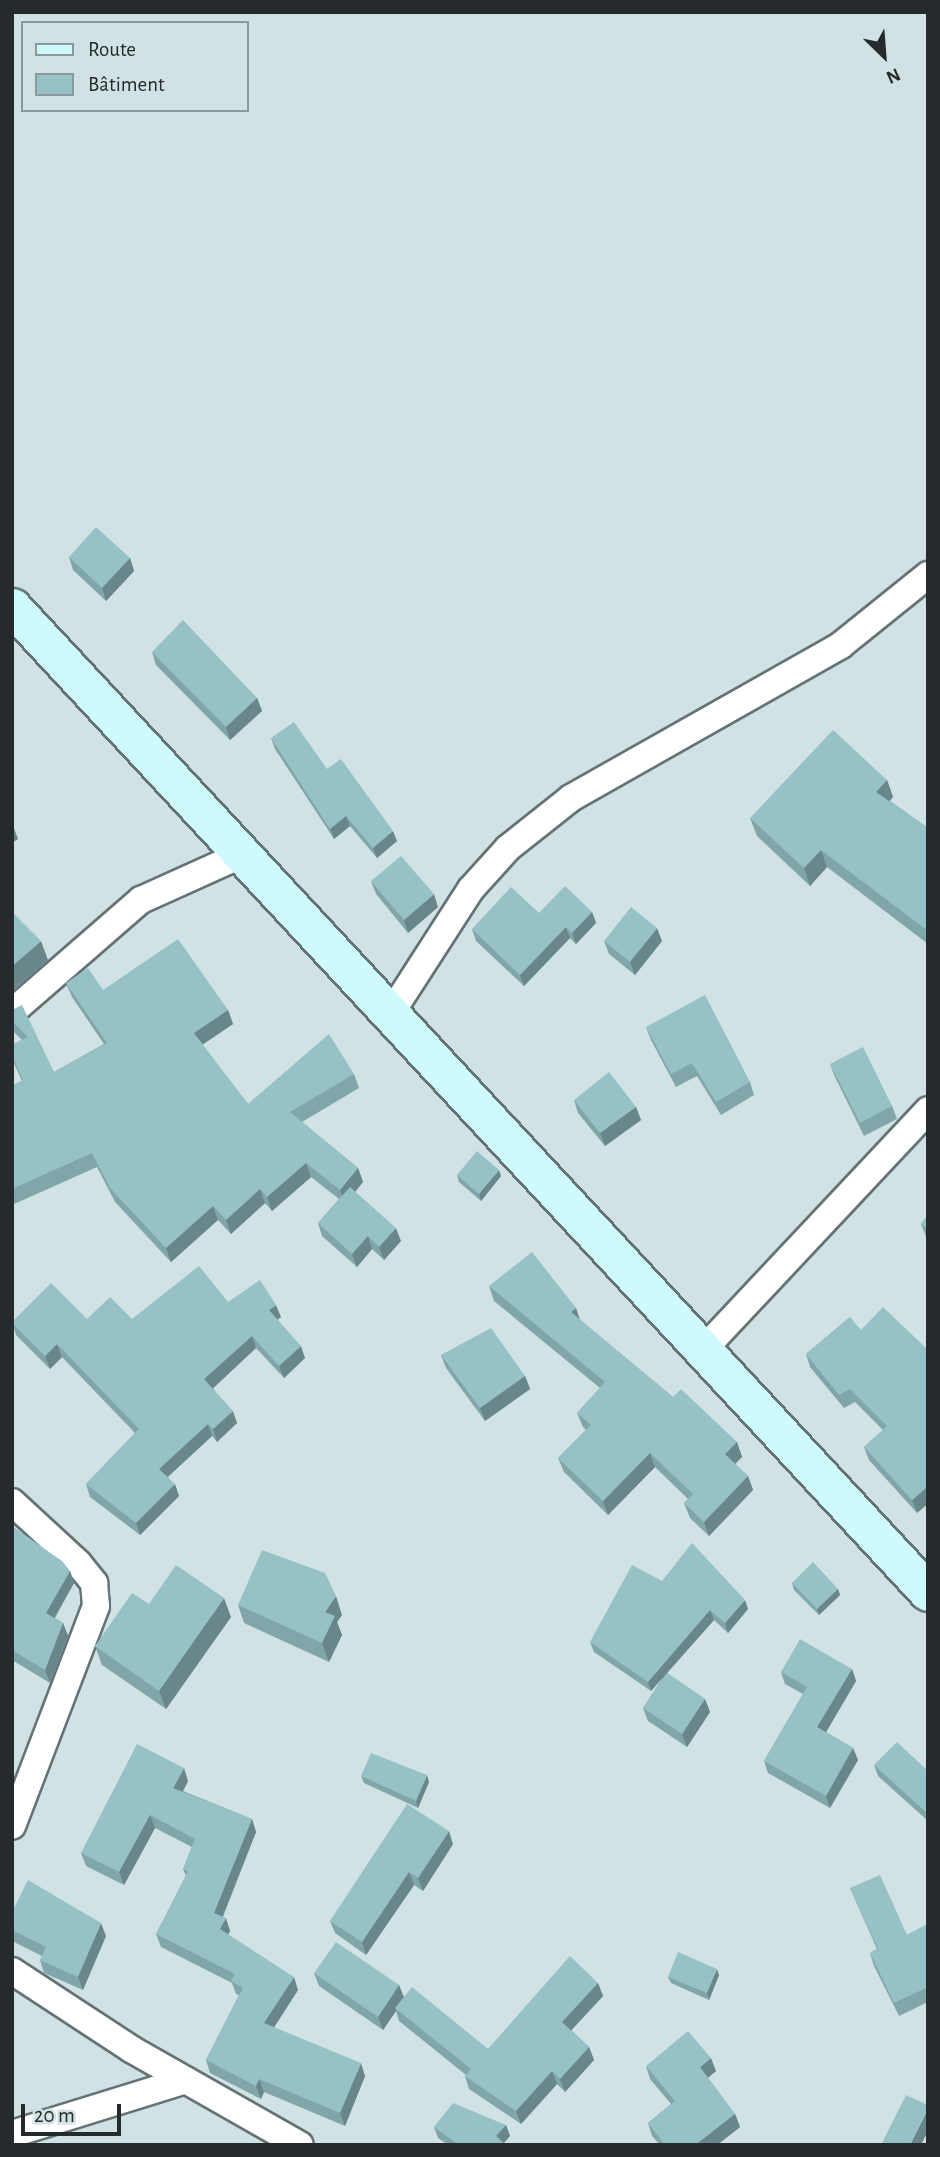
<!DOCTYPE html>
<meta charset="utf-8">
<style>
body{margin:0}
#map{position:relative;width:940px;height:2157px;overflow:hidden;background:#d1e2e4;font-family:"Alegreya Sans",sans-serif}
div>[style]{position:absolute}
.roads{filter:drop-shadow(2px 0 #647375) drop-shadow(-2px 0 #647375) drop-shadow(0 2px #647375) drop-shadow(0 -2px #647375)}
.street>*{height:26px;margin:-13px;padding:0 13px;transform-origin:13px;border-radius:13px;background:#fff}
.secondary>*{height:37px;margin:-18.5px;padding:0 18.5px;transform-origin:18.5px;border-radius:18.5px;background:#cefafe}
.wall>*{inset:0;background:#81a6aa}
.shaded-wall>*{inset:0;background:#69878b}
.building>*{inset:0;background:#96c1c6}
span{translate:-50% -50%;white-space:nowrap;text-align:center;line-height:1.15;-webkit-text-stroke:6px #d1e2e4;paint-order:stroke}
.frame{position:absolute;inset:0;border:14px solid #252b2c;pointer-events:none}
.legend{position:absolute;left:21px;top:21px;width:228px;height:91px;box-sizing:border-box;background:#d1e2e4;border:2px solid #8c999a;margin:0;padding:9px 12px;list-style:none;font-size:21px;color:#252b2c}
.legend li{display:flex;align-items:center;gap:14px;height:35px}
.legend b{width:35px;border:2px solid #8c999a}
.north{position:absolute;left:849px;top:21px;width:70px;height:70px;-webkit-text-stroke:5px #d1e2e4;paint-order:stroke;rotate:155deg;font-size:19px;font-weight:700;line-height:28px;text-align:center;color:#252b2c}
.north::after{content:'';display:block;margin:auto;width:24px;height:32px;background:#252b2c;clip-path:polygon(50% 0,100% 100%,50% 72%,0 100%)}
.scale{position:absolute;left:21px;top:2104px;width:100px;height:32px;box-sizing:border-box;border:4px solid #252b2c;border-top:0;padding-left:9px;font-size:21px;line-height:24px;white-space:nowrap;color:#252b2c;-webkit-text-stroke:5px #d1e2e4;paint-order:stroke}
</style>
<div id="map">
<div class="roads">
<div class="street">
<i style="left:12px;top:1012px;width:171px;rotate:-41deg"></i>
<i style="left:141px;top:900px;width:112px;rotate:-24.3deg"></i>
<i style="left:391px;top:1013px;width:148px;rotate:-57.2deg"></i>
<i style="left:471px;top:889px;width:55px;rotate:-47.9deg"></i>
<i style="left:508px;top:848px;width:80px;rotate:-38.4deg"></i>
<i style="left:571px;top:798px;width:310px;rotate:-29.5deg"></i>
<i style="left:841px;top:645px;width:112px;rotate:-38.8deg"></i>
<i style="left:703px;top:1350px;width:329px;rotate:-46.8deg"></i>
<i style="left:12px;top:1502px;width:90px;rotate:42.7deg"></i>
<i style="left:78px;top:1563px;width:26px;rotate:51deg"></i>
<i style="left:94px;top:1583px;width:23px;rotate:85deg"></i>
<i style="left:96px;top:1606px;width:235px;rotate:110.9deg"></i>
<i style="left:12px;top:1971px;width:142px;rotate:33.2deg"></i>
<i style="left:131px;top:2049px;width:194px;rotate:29.6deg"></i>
<i style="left:12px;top:2134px;width:182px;rotate:-17.2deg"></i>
</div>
<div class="secondary">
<i style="left:12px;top:607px;width:1345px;rotate:47.08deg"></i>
</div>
</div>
<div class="wall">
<i style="clip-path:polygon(69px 557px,130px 558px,134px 571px,106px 601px,73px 570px)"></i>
<i style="clip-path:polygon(152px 652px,257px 698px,262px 711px,230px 740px,156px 665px)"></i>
<i style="clip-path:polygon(271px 738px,327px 769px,397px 841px,377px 858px,350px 826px,334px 839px,275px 749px)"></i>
<i style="clip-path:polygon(887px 780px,893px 797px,890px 801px,928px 828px,928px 944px,827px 867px,810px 886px,757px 836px,750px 818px)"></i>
<i style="clip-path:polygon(371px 881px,438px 907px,408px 933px,376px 894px)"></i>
<i style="clip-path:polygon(592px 912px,596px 923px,576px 944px,570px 938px,524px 986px,476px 941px,472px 929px,539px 913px)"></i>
<i style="clip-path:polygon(604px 941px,662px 941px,635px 975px,609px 954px)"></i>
<i style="clip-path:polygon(66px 983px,103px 990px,228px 1010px,233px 1024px,202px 1045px,248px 1104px,354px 1074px,359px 1088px,302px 1122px,358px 1168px,363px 1182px,355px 1192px,401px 1241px,384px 1260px,372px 1249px,357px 1267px,322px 1236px,318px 1223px,339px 1199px,311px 1177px,272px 1211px,265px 1203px,231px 1234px,218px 1220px,171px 1262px,115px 1202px,97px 1167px,12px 1205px,12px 1086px,22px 1081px,12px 1059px,12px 1045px,22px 1040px,12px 1030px,12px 1010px,54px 1072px,104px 1044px,72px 997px)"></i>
<i style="clip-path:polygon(646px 1027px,750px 1082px,754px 1095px,721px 1115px,697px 1076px,676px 1087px,651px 1040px)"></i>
<i style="clip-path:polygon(830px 1064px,892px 1106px,897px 1119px,864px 1136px,835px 1077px)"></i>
<i style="clip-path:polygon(574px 1100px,636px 1107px,641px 1120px,605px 1146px,578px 1113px)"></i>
<i style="clip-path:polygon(457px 1175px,501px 1176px,481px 1201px,459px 1182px)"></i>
<i style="clip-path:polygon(928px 1215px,928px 1238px,926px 1237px,921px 1224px)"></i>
<i style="clip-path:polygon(489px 1286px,580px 1320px,673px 1397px,737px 1442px,742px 1457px,735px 1464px,748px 1476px,753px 1490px,709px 1536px,690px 1518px,684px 1503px,688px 1499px,655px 1467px,608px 1515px,564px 1472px,558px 1458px,586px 1430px,583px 1427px,577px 1413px,600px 1388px,494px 1301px)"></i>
<i style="clip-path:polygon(228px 1302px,281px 1317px,277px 1320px,305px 1358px,284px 1378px,256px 1348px,213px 1388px,237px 1423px,217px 1442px,212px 1436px,168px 1477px,179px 1496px,140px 1535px,90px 1497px,86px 1484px,135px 1433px,62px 1357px,50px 1369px,16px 1335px,12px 1322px,132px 1319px)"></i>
<i style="clip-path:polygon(850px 1317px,917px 1513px,869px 1460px,864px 1447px,883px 1430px,855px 1402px,844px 1408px,810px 1367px,806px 1354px)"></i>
<i style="clip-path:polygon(441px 1355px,525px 1376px,530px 1389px,485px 1421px,446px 1368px)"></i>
<i style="clip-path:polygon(12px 1526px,70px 1571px,74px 1583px,55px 1618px,63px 1623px,68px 1636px,50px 1683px,12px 1660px)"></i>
<i style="clip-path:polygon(662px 1581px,748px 1609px,728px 1633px,714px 1620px,667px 1673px,705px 1699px,710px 1712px,687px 1747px,648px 1721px,643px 1708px,664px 1676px,651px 1691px,594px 1652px,590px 1642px)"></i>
<i style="clip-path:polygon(792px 1583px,838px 1589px,840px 1595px,819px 1615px,794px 1590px)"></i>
<i style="clip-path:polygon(149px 1604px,231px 1617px,166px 1709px,102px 1665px,95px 1646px)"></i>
<i style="clip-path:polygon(238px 1605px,342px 1615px,337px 1622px,342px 1635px,329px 1662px,244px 1623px)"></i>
<i style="clip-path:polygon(852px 1669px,856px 1681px,826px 1732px,853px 1748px,858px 1760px,830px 1808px,768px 1773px,764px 1761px,803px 1694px,785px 1684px,781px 1672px)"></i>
<i style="clip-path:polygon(874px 1765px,928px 1771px,928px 1821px,878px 1776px)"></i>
<i style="clip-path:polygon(361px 1776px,429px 1782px,418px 1808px,364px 1783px)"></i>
<i style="clip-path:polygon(188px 1781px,183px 1791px,252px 1819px,256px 1832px,223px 1917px,230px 1931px,228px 1935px,298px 1990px,274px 2028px,365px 2076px,345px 2126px,264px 2092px,261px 2099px,210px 2073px,206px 2060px,239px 1995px,236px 1994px,232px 1983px,161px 1947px,156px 1934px,186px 1876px,183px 1869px,192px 1847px,155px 1828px,124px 1885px,86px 1866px,81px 1853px)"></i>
<i style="clip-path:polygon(453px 1844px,423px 1891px,414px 1885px,366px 1955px,335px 1933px,330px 1921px)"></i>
<i style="clip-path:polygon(850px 1888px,907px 1935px,928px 1924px,928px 2002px,899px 2016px,874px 1966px,870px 1953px,877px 1949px)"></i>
<i style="clip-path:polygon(12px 1912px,106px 1936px,83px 1990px,44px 1973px,40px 1960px,42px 1956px,12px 1941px)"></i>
<i style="clip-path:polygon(314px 1973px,399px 1985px,404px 1997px,488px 2049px,598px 1983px,603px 1996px,571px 2030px,589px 2047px,594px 2060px,565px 2092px,557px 2084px,521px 2124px,469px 2089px,465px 2076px,466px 2075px,399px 2021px,396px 2011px,383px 2030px,319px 1986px)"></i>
<i style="clip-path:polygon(719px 1975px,709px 2000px,671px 1983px,668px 1977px)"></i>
<i style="clip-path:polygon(646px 2066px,716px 2071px,708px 2078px,735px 2114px,740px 2127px,717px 2145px,660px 2145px,652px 2136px,648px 2123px,671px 2104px,650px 2079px)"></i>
<i style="clip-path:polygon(506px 2125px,510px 2136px,504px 2143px,506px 2145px,448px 2145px,438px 2138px,434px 2127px)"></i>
</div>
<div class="shaded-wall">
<i style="clip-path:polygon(130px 558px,134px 571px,106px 601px,102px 588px)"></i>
<i style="clip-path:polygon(257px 698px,262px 711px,230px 740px,226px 727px)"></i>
<i style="clip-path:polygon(887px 780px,893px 797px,882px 809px,876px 792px)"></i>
<i style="clip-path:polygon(346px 816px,350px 826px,334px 839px,330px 829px)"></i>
<i style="clip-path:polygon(12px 823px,18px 839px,12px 843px)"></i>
<i style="clip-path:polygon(393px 831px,397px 841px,377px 858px,373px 848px)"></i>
<i style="clip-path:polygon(821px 850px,827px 867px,810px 886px,804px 868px)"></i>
<i style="clip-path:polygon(434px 894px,438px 907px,408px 933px,404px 920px)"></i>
<i style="clip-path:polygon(592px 912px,596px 923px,576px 944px,572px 933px)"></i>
<i style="clip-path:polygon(566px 927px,570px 938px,524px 986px,520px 975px)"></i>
<i style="clip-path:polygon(657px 928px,662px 941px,635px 975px,630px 962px)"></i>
<i style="clip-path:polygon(41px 941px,48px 960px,12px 991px,12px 966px)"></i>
<i style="clip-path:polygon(228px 1010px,233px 1024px,199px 1047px,194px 1033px)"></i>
<i style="clip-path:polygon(636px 1107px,641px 1120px,605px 1146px,600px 1133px)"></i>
<i style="clip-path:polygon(306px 1163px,311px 1177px,272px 1211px,267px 1197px)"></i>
<i style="clip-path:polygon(358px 1168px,363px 1182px,345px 1204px,340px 1190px)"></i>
<i style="clip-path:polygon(499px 1170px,501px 1176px,481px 1201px,479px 1194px)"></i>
<i style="clip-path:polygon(260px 1189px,265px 1203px,231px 1234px,226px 1220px)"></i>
<i style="clip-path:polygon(213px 1206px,218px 1220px,171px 1262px,166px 1248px)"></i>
<i style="clip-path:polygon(396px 1228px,401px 1241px,384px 1260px,379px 1247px)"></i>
<i style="clip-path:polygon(368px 1236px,372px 1249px,357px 1267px,352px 1254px)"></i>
<i style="clip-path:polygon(276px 1305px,281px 1317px,273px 1323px,269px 1310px)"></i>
<i style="clip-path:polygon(576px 1308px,581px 1323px,571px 1312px)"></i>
<i style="clip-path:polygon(252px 1336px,256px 1348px,209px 1392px,204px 1379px)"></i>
<i style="clip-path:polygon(57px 1344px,62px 1357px,50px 1369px,45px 1356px)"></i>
<i style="clip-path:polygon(301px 1346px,305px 1358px,284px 1378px,279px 1366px)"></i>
<i style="clip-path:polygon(525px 1376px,530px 1389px,485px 1421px,480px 1408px)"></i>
<i style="clip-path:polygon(233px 1411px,237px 1423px,217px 1442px,213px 1429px)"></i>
<i style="clip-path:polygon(208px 1424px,212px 1436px,163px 1481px,159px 1469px)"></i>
<i style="clip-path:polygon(737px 1442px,742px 1457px,730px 1469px,725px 1454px)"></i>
<i style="clip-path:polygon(650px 1453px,655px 1467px,608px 1515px,603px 1501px)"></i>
<i style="clip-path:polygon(748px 1476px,753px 1490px,709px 1536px,704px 1522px)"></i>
<i style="clip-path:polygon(175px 1484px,179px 1496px,140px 1535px,136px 1523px)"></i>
<i style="clip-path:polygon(928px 1486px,928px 1504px,917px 1513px,912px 1500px)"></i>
<i style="clip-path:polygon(70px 1571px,74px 1583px,50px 1625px,46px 1613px)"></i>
<i style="clip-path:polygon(838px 1589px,840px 1595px,819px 1615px,817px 1609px)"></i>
<i style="clip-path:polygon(336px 1596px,342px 1615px,337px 1622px,342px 1635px,329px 1662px,322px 1643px,325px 1612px)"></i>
<i style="clip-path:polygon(224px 1598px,231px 1617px,166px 1709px,159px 1691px)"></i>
<i style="clip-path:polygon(745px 1600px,748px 1609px,728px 1633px,725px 1623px)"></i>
<i style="clip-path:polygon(710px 1610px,714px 1620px,651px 1691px,648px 1682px)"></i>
<i style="clip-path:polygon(63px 1623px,68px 1636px,50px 1683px,45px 1670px)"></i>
<i style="clip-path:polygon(852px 1669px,856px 1681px,822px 1739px,817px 1727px)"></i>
<i style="clip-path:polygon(705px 1699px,710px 1712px,687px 1747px,682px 1734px)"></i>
<i style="clip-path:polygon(853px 1748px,858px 1760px,830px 1808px,826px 1796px)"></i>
<i style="clip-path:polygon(184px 1768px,188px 1781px,178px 1801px,173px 1788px)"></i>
<i style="clip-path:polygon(427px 1775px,429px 1782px,418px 1808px,416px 1801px)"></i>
<i style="clip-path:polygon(150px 1815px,155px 1828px,124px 1885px,119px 1872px)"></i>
<i style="clip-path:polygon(252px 1819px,256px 1832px,219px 1925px,214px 1913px)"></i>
<i style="clip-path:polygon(449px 1831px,453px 1844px,423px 1891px,418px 1878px)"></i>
<i style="clip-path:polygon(409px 1872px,414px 1885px,366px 1955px,362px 1942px)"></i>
<i style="clip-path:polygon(226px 1918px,230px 1931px,224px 1942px,220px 1929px)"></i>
<i style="clip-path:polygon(101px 1923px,106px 1936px,83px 1990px,78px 1977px)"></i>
<i style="clip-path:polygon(717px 1969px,719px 1975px,709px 2000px,707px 1993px)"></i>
<i style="clip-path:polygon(294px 1977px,298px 1990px,268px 2036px,264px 2023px)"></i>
<i style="clip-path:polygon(598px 1983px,603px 1996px,567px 2035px,562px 2022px)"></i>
<i style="clip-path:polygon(399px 1985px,404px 1998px,395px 2008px,396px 2011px,383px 2030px,378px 2017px)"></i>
<i style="clip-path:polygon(589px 2047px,594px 2060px,565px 2092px,560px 2079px)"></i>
<i style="clip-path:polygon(711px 2058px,716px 2071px,705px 2080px,700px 2067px)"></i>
<i style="clip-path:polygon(361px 2063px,365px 2076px,345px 2126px,340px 2113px)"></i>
<i style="clip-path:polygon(552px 2071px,557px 2084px,521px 2124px,516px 2111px)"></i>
<i style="clip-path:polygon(259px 2079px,264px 2092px,261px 2099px,256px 2086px)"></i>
<i style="clip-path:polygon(928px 2109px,928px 2131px,921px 2145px,910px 2145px)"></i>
<i style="clip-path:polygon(735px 2114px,740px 2127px,717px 2145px,695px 2145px)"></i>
<i style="clip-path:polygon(506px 2125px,510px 2136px,502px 2145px,496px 2136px)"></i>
</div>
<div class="building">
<i style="clip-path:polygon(96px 527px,130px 558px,102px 588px,69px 557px)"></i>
<i style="clip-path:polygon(183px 620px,257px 698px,226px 727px,152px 652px)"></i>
<i style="clip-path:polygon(294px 722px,327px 769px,341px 759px,393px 831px,373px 848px,346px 816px,330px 829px,271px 738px)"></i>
<i style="clip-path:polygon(833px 730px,887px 780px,876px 792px,928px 828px,928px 931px,821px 850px,804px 868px,750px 818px)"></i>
<i style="clip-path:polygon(401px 856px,434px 894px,404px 920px,371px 881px)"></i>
<i style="clip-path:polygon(565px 886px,592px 912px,572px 933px,566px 927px,520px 975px,472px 929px,511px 887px,539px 913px)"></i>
<i style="clip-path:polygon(631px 907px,657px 928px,630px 962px,604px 941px)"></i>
<i style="clip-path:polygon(12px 912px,41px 941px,12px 966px)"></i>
<i style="clip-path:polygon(178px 939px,228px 1010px,194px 1033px,248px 1104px,329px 1034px,354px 1074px,290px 1112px,358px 1168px,340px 1190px,306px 1163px,267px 1197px,260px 1189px,226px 1220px,213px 1206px,166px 1248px,110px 1188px,92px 1153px,12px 1189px,12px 1086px,23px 1080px,12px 1056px,12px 1045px,28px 1037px,12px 1021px,12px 1010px,22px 1005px,54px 1072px,107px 1043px,66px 983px,88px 968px,103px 990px)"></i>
<i style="clip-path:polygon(705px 995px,750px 1082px,716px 1102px,692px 1063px,671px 1074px,646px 1027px)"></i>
<i style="clip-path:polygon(863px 1047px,892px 1106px,860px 1123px,830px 1064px)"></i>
<i style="clip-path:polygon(609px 1072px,636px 1107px,600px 1133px,574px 1100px)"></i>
<i style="clip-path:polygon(477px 1151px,499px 1170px,479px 1194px,457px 1175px)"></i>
<i style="clip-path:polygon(350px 1187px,396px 1228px,379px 1247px,368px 1236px,352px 1254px,318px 1223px)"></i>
<i style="clip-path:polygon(928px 1215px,928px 1229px,921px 1224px)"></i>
<i style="clip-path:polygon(532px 1252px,576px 1308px,571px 1312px,673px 1397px,681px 1389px,737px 1442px,725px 1454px,748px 1476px,704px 1522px,684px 1503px,693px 1494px,650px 1453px,603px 1501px,558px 1458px,591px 1425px,577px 1413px,605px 1382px,489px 1286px)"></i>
<i style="clip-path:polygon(199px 1266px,228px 1302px,260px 1280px,276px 1305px,269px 1310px,301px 1346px,279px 1366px,252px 1336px,204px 1379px,233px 1411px,213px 1429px,208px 1424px,159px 1469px,175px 1484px,136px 1523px,86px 1484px,139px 1429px,57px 1344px,45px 1356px,12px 1323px,12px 1322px,51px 1283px,87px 1319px,110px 1297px,132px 1319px)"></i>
<i style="clip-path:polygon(883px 1307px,928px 1350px,928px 1486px,912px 1500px,864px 1447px,887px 1426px,850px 1389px,839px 1395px,806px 1354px,850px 1317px,861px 1330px)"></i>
<i style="clip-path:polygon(491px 1328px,525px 1376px,480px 1408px,441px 1355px)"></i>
<i style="clip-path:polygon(12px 1526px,62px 1561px,70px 1571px,46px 1613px,63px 1623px,45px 1670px,12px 1650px)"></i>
<i style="clip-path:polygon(692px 1543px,745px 1600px,725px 1623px,710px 1610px,648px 1682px,590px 1642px,632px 1565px,662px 1581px)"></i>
<i style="clip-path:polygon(262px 1550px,325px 1573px,336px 1596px,325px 1612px,335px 1616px,322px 1643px,238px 1605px)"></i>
<i style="clip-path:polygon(813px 1562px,838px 1589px,817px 1609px,792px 1583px)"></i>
<i style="clip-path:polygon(176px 1565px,224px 1598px,159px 1691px,95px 1646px,132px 1593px,149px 1604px)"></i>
<i style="clip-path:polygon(800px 1639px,852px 1669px,817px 1727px,853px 1748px,826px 1796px,764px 1761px,807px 1687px,781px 1672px)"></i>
<i style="clip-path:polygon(667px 1673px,705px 1699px,682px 1734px,643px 1708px)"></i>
<i style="clip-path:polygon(897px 1742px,928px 1771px,928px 1814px,874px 1765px)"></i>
<i style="clip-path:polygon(137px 1744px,184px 1768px,173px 1788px,252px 1819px,214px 1913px,226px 1918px,220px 1929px,294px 1977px,264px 2023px,361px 2063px,340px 2113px,259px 2079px,256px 2086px,206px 2060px,243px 1988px,231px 1981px,235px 1974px,156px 1934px,188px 1871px,183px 1869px,195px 1839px,150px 1815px,119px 1872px,81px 1853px)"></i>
<i style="clip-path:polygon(371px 1753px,427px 1775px,416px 1801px,361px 1776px)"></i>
<i style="clip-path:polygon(407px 1804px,449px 1831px,418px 1878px,409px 1872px,362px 1942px,330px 1921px)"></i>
<i style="clip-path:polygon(880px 1875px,907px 1935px,928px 1924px,928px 1987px,894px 2003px,870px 1953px,878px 1949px,850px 1888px)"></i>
<i style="clip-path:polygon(28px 1880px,101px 1923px,78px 1977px,40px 1960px,46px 1947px,12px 1930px,12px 1912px)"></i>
<i style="clip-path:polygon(336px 1942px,399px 1985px,378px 2017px,314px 1973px)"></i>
<i style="clip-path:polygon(678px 1952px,717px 1969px,707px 1993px,668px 1977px)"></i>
<i style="clip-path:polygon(570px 1956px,598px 1983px,562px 2022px,589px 2047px,560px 2079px,552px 2071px,516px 2111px,465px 2076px,471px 2069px,395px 2008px,412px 1987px,488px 2049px)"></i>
<i style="clip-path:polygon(688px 2031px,711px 2058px,700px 2067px,735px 2114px,695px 2145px,665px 2145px,648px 2123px,675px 2101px,646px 2066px)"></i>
<i style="clip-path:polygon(906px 2095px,928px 2105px,928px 2109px,910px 2145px,881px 2145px)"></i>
<i style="clip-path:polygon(453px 2103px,506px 2125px,496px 2136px,506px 2145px,459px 2145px,434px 2127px)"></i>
</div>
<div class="frame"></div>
<ul class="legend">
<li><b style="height:9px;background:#cefafe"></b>Route</li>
<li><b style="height:19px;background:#96c1c6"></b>Bâtiment</li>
</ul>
<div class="north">N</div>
<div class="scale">20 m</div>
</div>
